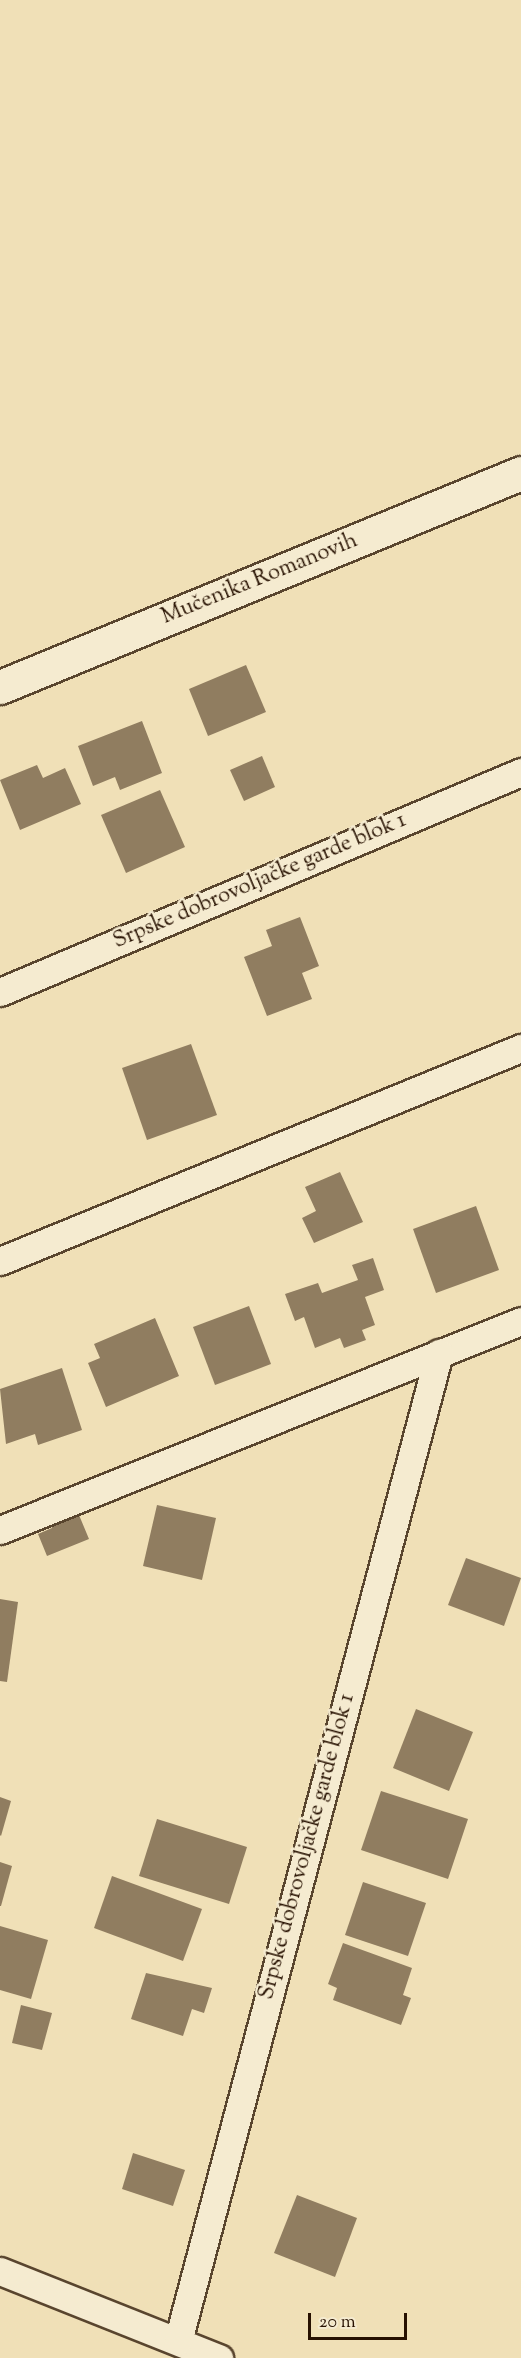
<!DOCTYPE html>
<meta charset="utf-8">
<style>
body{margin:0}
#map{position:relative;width:521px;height:2358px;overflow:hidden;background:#f0e0b7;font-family:"Sorts Mill Goudy",serif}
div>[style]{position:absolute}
.building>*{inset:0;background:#907d60}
.roads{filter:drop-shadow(2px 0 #59452e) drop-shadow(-2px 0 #59452e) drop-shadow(0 2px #59452e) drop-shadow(0 -2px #59452e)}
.street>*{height:27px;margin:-13.5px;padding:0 13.5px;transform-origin:13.5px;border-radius:13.5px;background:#f5ebd0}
.secondary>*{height:33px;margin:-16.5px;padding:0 16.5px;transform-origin:16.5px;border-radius:16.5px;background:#f5ebd0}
span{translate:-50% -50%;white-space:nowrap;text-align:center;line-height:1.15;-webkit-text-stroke:5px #f5ebd0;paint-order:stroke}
.street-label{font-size:22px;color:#271101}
.scale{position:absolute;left:308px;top:2313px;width:99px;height:27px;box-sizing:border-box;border:3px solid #271101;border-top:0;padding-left:8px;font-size:18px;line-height:21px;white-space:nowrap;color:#271101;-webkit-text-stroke:4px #f5ebd0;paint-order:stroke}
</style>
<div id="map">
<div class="building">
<i style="clip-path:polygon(246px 665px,266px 712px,208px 736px,189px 689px)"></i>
<i style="clip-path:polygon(142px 721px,162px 773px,120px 790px,115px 777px,93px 786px,78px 746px)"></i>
<i style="clip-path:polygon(262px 756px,275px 787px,244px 801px,230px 770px)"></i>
<i style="clip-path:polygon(37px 765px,43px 778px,65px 768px,81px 804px,20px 830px,0 780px)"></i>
<i style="clip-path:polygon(160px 790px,185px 847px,126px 873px,101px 815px)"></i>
<i style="clip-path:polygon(300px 917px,319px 966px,302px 973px,312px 999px,267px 1016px,244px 957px,272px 946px,266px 930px)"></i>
<i style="clip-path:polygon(191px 1044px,217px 1115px,147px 1140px,122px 1068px)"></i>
<i style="clip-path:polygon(340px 1172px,363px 1222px,314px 1243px,302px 1218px,316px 1211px,305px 1187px)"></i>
<i style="clip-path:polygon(476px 1206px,499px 1270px,436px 1293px,413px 1229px)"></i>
<i style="clip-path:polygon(373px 1258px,384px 1290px,365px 1297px,375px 1325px,362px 1330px,366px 1340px,344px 1348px,340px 1338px,315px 1348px,304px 1317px,295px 1321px,285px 1294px,318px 1283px,322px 1293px,358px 1280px,352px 1265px)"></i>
<i style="clip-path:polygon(249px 1306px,271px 1364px,215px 1385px,193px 1327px)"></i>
<i style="clip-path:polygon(155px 1318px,179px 1376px,106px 1407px,88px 1363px,100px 1358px,94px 1344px)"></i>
<i style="clip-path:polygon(62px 1368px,82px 1430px,38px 1445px,35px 1434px,6px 1444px,0 1389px)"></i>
<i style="clip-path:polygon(74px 1503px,89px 1539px,47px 1556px,38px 1534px,52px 1528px,47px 1515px)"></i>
<i style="clip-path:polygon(157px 1505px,216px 1518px,202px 1580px,143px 1566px)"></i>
<i style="clip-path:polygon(466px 1558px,521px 1578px,504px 1626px,448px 1605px)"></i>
<i style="clip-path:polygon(0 1599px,18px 1602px,7px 1682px,0 1681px)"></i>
<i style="clip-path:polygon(416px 1709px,473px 1732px,449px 1791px,393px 1768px)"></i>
<i style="clip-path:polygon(381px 1791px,468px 1819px,448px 1879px,361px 1850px)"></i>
<i style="clip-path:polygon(0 1797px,11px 1801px,1px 1836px,0 1835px)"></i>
<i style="clip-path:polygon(157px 1819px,247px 1847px,229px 1904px,139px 1876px)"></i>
<i style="clip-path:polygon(0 1862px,12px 1866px,1px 1906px,0 1906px)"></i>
<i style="clip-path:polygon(112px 1876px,202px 1909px,183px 1961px,94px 1928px)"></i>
<i style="clip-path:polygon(363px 1882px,426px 1903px,408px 1956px,345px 1935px)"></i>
<i style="clip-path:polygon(0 1926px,48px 1940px,31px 1999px,0 1990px)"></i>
<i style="clip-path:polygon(343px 1943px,412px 1968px,403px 1995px,411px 1998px,401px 2025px,333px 2000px,337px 1988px,328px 1984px)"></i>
<i style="clip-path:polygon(146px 1973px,212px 1988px,204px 2013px,192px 2009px,183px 2036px,131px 2019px)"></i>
<i style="clip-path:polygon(21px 2005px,52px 2013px,42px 2050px,12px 2043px)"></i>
<i style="clip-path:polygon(133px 2153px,185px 2170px,173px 2206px,122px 2189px)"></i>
<i style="clip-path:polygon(297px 2195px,357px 2218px,335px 2277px,274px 2253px)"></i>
</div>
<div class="roads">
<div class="street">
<i style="left:0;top:992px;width:566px;rotate:-22.89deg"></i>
<i style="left:0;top:1261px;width:563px;rotate:-22.24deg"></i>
<i style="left:0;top:1530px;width:561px;rotate:-21.86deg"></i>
<i style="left:0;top:2271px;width:236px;rotate:21.7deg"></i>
<i style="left:178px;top:2341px;width:1022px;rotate:-75.2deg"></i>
</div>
<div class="secondary">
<i style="left:0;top:687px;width:563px;rotate:-22.33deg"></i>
</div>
</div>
<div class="street-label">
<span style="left:260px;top:580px;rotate:-22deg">Mučenika Romanovih</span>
<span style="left:260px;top:882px;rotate:-23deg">Srpske dobrovoljačke garde blok 1</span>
<span style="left:308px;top:1847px;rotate:-75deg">Srpske dobrovoljačke garde blok 1</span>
</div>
<div class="scale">20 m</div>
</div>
